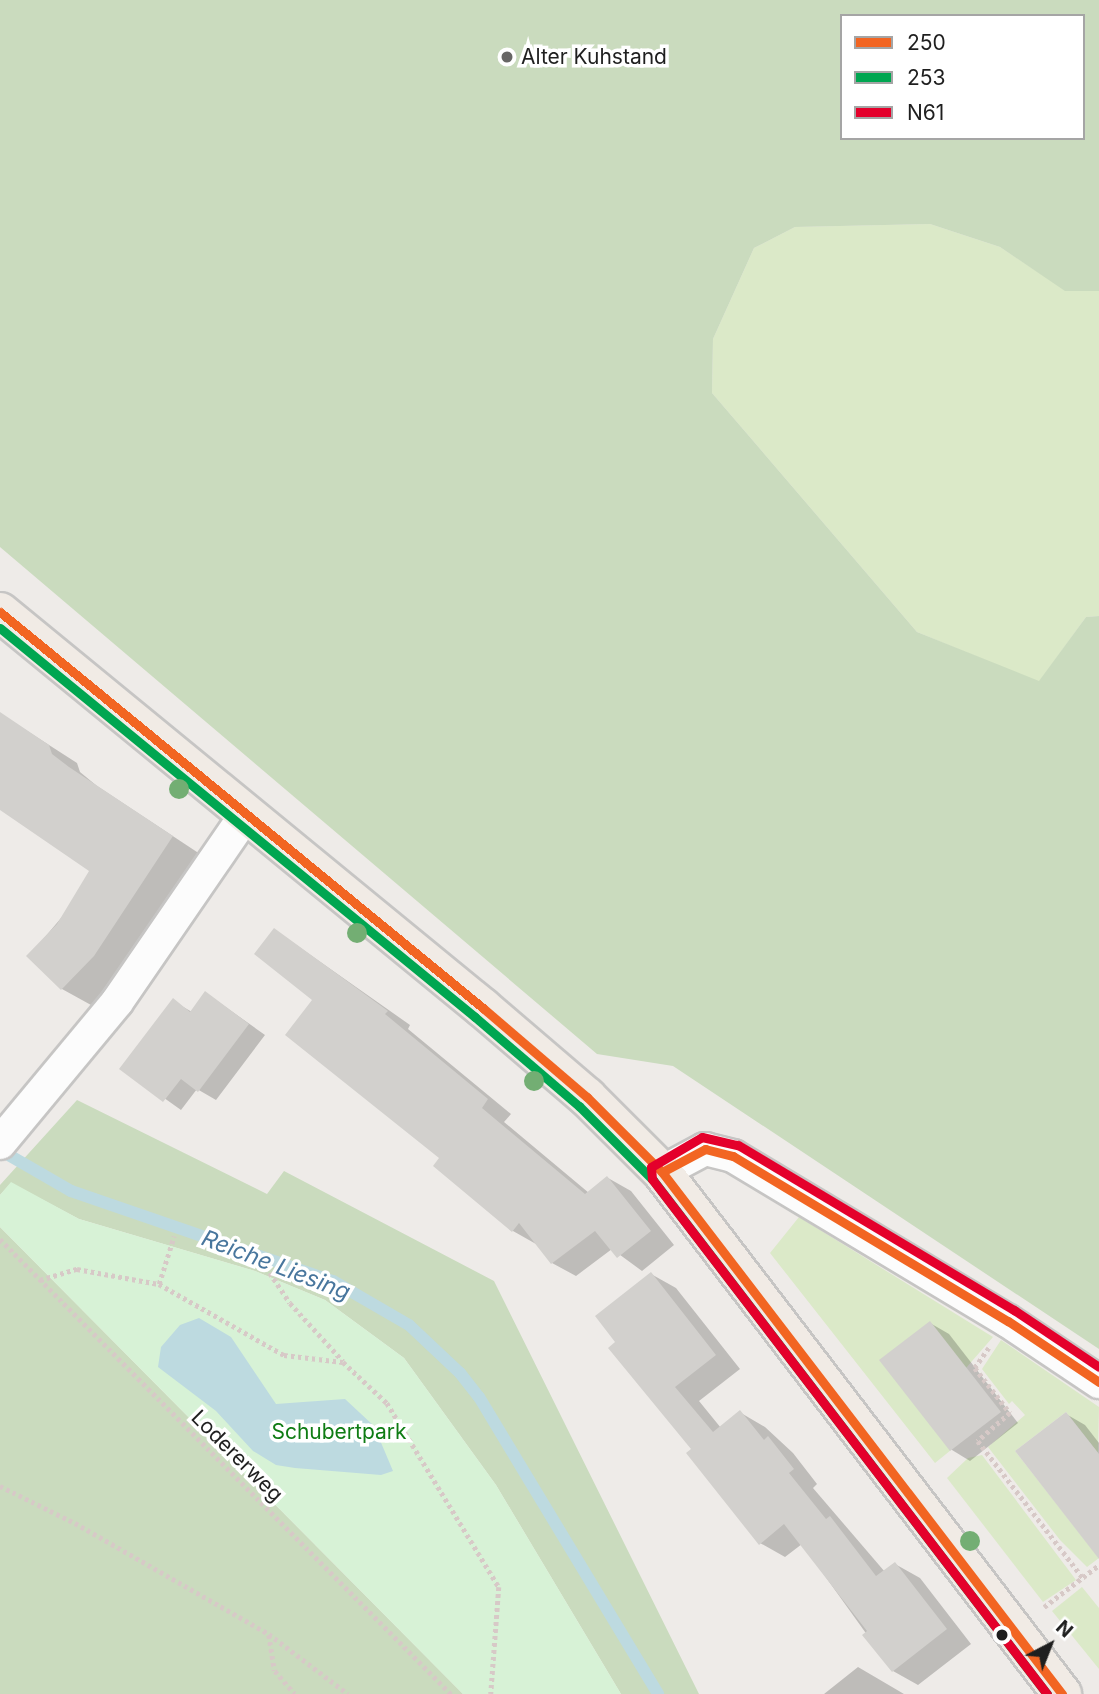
<!DOCTYPE html>
<style>
body{margin:0}
#map{position:relative;width:1099px;height:1694px;overflow:hidden;background:#eeebe8;font-family:Inter,sans-serif}
div>[style]{position:absolute}
.grass>*{inset:0;background:#dbe9c8}
.forest>*{inset:0;background:#cadbbe}
.park>*{inset:0;background:#d7f2d6}
.water>*{inset:0;background:#bddae0}
.shadow>*{inset:0;background:#0003}
.stream>*{height:12px;margin:-6px;padding:0 6px;transform-origin:6px;border-radius:6px;background:#bddae0}
.building>*{inset:0;background:#d2d0cd}
.path>*{height:4.5px;margin-top:-2.25px;transform-origin:0;background:repeating-linear-gradient(90deg,#d7c9c7 0 3.5px,transparent 0 7px)}
.roads{filter:drop-shadow(2px 0 #c6c5c4) drop-shadow(-2px 0 #c6c5c4) drop-shadow(0 2px #c6c5c4) drop-shadow(0 -2px #c6c5c4)}
.minor>*{height:32px;margin:-16px;padding:0 16px;transform-origin:16px;border-radius:16px;background:#fcfcfc}
.primary>*{height:38px;margin:-19px;padding:0 19px;transform-origin:19px;border-radius:19px;background:#f1ebe5}
.bus-1>*{height:9px;margin:-4.5px;padding:0 4.5px;transform-origin:4.5px;border-radius:4.5px;background:#f26522}
.bus-2>*{height:9px;margin:-4.5px;padding:0 4.5px;transform-origin:4.5px;border-radius:4.5px;background:#00a651}
.bus-3>*{height:9px;margin:-4.5px;padding:0 4.5px;transform-origin:4.5px;border-radius:4.5px;background:#e4002b}
.trees>*{width:20px;height:20px;margin:-10px;border-radius:50%;background:#73ae73}
.dots>*{width:19px;height:19px;translate:-50% -50%;box-sizing:border-box;border:4px solid #fff;border-radius:50%}
span{translate:-50% -50%;white-space:nowrap;text-align:center;line-height:1.15;-webkit-text-stroke:7px #fff;paint-order:stroke}
.poi-label{font-size:21px;color:#1f1f1f}
.left{translate:0 -50%;text-align:left}
.park-label{font-size:21px;color:#0f7c14}
.street-label{font-size:21px;color:#1f1f1f}
.water-label{font-size:23px;color:#48769d;font-style:italic}
.legend{position:absolute;left:840px;top:14px;width:245px;height:126px;box-sizing:border-box;background:#fff;border:2px solid #a5a5a5;margin:0;padding:9px 12px;list-style:none;font-size:21px;color:#1f1f1f}
.legend li{display:flex;align-items:center;gap:14px;height:35px}
.legend b{width:35px;border:2px solid #a5a5a5}
.north{position:absolute;left:1015px;top:1610px;width:70px;height:70px;-webkit-text-stroke:5px #fff;paint-order:stroke;rotate:42deg;font-size:19px;font-weight:700;line-height:28px;text-align:center;color:#1f1f1f}
.north::after{content:'';display:block;margin:auto;width:24px;height:32px;background:#1f1f1f;clip-path:polygon(50% 0,100% 100%,50% 72%,0 100%)}
</style>
<div id="map">
<div class="grass">
<i style="clip-path:polygon(930px 224px,1000px 247px,1065px 290px,1099px 291px,1099px 616px,1086px 617px,1039px 682px,917px 632px,712px 393px,713px 339px,754px 248px,795px 227px)"></i>
<i style="clip-path:polygon(799px 1217px,993px 1337px,966px 1368px,951px 1450px,935px 1463px,770px 1253px)"></i>
<i style="clip-path:polygon(1001px 1340px,1099px 1407px,1098px 1453px,1066px 1412px,1015px 1451px,1099px 1558px,1087px 1567px,1060px 1540px,988px 1447px,1025px 1415px,1012px 1401px,1009px 1404px,982px 1369px)"></i>
<i style="clip-path:polygon(982px 1455px,1076px 1580px,1043px 1602px,947px 1478px,968px 1458px)"></i>
<i style="clip-path:polygon(1082px 1587px,1099px 1608px,1099px 1669px,1052px 1611px)"></i>
</div>
<div class="forest">
<i style="clip-path:polygon(evenodd,0 0,1099px 0,1099px 291px,1065px 291px,1000px 247px,930px 224px,795px 227px,754px 248px,713px 339px,712px 393px,917px 632px,1039px 681px,1086px 617px,1099px 616px,1099px 1349px,673px 1066px,597px 1054px,0 547px,0 0,842px 16px,1083px 16px,1083px 138px,842px 138px,842px 16px)"></i>
<i style="clip-path:polygon(77px 1100px,267px 1194px,284px 1171px,494px 1281px,699px 1694px,621px 1694px,496px 1485px,404px 1358px,325px 1300px,255px 1271px,79px 1219px,11px 1183px,0 1195px,0 1185px)"></i>
<i style="clip-path:polygon(0 1227px,463px 1694px,0 1694px)"></i>
</div>
<div class="park">
<i style="clip-path:polygon(11px 1182px,79px 1219px,255px 1271px,325px 1300px,404px 1358px,496px 1485px,621px 1694px,463px 1694px,0 1227px,0 1195px)"></i>
</div>
<div class="water">
<i style="clip-path:polygon(199px 1318px,231px 1337px,276px 1404px,345px 1399px,374px 1426px,393px 1471px,381px 1475px,295px 1468px,276px 1465px,253px 1451px,216px 1411px,158px 1367px,161px 1347px,180px 1325px)"></i>
</div>
<div class="shadow">
<i style="clip-path:polygon(7px 718px,77px 763px,80px 772px,97px 786px,200px 854px,122px 972px,91px 1005px,62px 989px,29px 956px,83px 892px,91px 870px,0 808px,0 728px)"></i>
<i style="clip-path:polygon(275px 930px,410px 1025px,408px 1029px,511px 1114px,504px 1122px,589px 1193px,608px 1178px,631px 1191px,674px 1245px,642px 1271px,612px 1249px,576px 1276px,552px 1263px,536px 1244px,513px 1231px,435px 1166px,442px 1158px,315px 1000px)"></i>
<i style="clip-path:polygon(206px 993px,265px 1035px,216px 1100px,197px 1089px,181px 1110px,122px 1068px,173px 1001px,192px 1012px)"></i>
<i style="clip-path:polygon(651px 1274px,676px 1288px,740px 1369px,699px 1401px,721px 1428px,741px 1413px,765px 1427px,793px 1453px,817px 1484px,813px 1488px,885px 1572px,895px 1564px,920px 1578px,971px 1644px,918px 1685px,893px 1671px,802px 1544px,785px 1557px,760px 1543px,618px 1343px)"></i>
<i style="clip-path:polygon(930px 1323px,949px 1334px,1018px 1423px,970px 1461px,952px 1450px,882px 1360px)"></i>
<i style="clip-path:polygon(1066px 1414px,1085px 1425px,1099px 1443px,1099px 1545px)"></i>
<i style="clip-path:polygon(858px 1667px,904px 1694px,905px 1694px,824px 1694px)"></i>
</div>
<div class="stream">
<i style="left:0;top:1150px;width:82px;rotate:30deg"></i>
<i style="left:71px;top:1191px;width:277px;rotate:19deg"></i>
<i style="left:333px;top:1281px;width:88px;rotate:30.1deg"></i>
<i style="left:409px;top:1325px;width:70px;rotate:43.3deg"></i>
<i style="left:460px;top:1373px;width:31px;rotate:52deg"></i>
<i style="left:479px;top:1397px;width:347px;rotate:58.9deg"></i>
</div>
<div class="building">
<i style="clip-path:polygon(0 712px,49px 745px,52px 754px,69px 767px,173px 836px,94px 956px,61px 990px,26px 956px,57px 924px,89px 871px,0 810px)"></i>
<i style="clip-path:polygon(274px 928px,388px 1011px,385px 1014px,488px 1099px,482px 1108px,585px 1194px,607px 1176px,651px 1231px,617px 1258px,595px 1231px,551px 1264px,519px 1223px,512px 1232px,433px 1166px,439px 1158px,285px 1035px,312px 1000px,254px 954px)"></i>
<i style="clip-path:polygon(205px 991px,249px 1024px,198px 1092px,181px 1079px,163px 1102px,119px 1069px,173px 998px,190px 1012px)"></i>
<i style="clip-path:polygon(651px 1272px,716px 1355px,675px 1387px,713px 1432px,740px 1410px,764px 1440px,768px 1436px,794px 1469px,789px 1473px,826px 1519px,830px 1516px,876px 1576px,895px 1562px,947px 1629px,892px 1672px,862px 1635px,867px 1631px,784px 1524px,759px 1545px,686px 1453px,691px 1449px,608px 1348px,615px 1342px,595px 1316px)"></i>
<i style="clip-path:polygon(930px 1321px,1001px 1412px,950px 1451px,879px 1360px)"></i>
<i style="clip-path:polygon(1066px 1412px,1099px 1454px,1099px 1559px,1015px 1451px)"></i>
</div>
<div class="path">
<i style="left:0;top:1239px;width:641px;rotate:45.25deg"></i>
<i style="left:266px;top:1267px;width:43px;rotate:56.3deg"></i>
<i style="left:290px;top:1303px;width:79px;rotate:47.6deg"></i>
<i style="left:40px;top:1280px;width:39px;rotate:-17deg"></i>
<i style="left:77px;top:1269px;width:83px;rotate:10.4deg"></i>
<i style="left:159px;top:1284px;width:144px;rotate:29.6deg"></i>
<i style="left:284px;top:1355px;width:59px;rotate:6.8deg"></i>
<i style="left:343px;top:1362px;width:60px;rotate:43deg"></i>
<i style="left:387px;top:1403px;width:215px;rotate:58.7deg"></i>
<i style="left:499px;top:1587px;width:107px;rotate:94.3deg"></i>
<i style="left:159px;top:1284px;width:50px;rotate:-72.6deg"></i>
<i style="left:989px;top:1348px;width:24px;rotate:125deg"></i>
<i style="left:975px;top:1368px;width:57px;rotate:52.1deg"></i>
<i style="left:1010px;top:1413px;width:43px;rotate:138.8deg"></i>
<i style="left:978px;top:1441px;width:173px;rotate:52.5deg"></i>
<i style="left:0;top:1486px;width:84px;rotate:26.3deg"></i>
<i style="left:75px;top:1523px;width:224px;rotate:29.8deg"></i>
<i style="left:269px;top:1634px;width:99px;rotate:37.2deg"></i>
<i style="left:1044px;top:1607px;width:69px;rotate:-37.4deg"></i>
<i style="left:269px;top:1635px;width:36px;rotate:81deg"></i>
<i style="left:275px;top:1671px;width:30px;rotate:49deg"></i>
</div>
<div class="roads">
<div class="minor">
<i style="left:0;top:1143px;width:183px;rotate:-50.3deg"></i>
<i style="left:117px;top:1002px;width:229px;rotate:-55.5deg"></i>
<i style="left:662px;top:1172px;width:49px;rotate:-28.1deg"></i>
<i style="left:705px;top:1149px;width:29px;rotate:14deg"></i>
<i style="left:733px;top:1156px;width:321px;rotate:31deg"></i>
<i style="left:1008px;top:1321px;width:110px;rotate:33.8deg"></i>
</div>
<div class="primary">
<i style="left:0;top:612px;width:625px;rotate:39.35deg"></i>
<i style="left:483px;top:1008px;width:137px;rotate:40.6deg"></i>
<i style="left:587px;top:1097px;width:106px;rotate:45deg"></i>
<i style="left:662px;top:1172px;width:658px;rotate:52.54deg"></i>
</div>
</div>
<div class="bus-1">
<i style="left:0;top:612px;width:625px;rotate:39.35deg"></i>
<i style="left:483px;top:1008px;width:137px;rotate:40.6deg"></i>
<i style="left:587px;top:1097px;width:106px;rotate:45deg"></i>
<i style="left:662px;top:1172px;width:658px;rotate:52.54deg"></i>
<i style="left:662px;top:1172px;width:49px;rotate:-28.1deg"></i>
<i style="left:705px;top:1149px;width:29px;rotate:14deg"></i>
<i style="left:733px;top:1156px;width:321px;rotate:31deg"></i>
<i style="left:1008px;top:1321px;width:110px;rotate:33.8deg"></i>
</div>
<div class="bus-2">
<i style="left:0;top:628px;width:614px;rotate:39.32deg"></i>
<i style="left:475px;top:1017px;width:137px;rotate:40.6deg"></i>
<i style="left:579px;top:1106px;width:105px;rotate:45deg"></i>
<i style="left:653px;top:1180px;width:648px;rotate:52.53deg"></i>
</div>
<div class="bus-3">
<i style="left:1047px;top:1694px;width:649px;rotate:-127.49deg"></i>
<i style="left:652px;top:1179px;width:12px;rotate:-95deg"></i>
<i style="left:651px;top:1167px;width:59px;rotate:-30.5deg"></i>
<i style="left:702px;top:1137px;width:37px;rotate:13deg"></i>
<i style="left:738px;top:1145px;width:322px;rotate:30.9deg"></i>
<i style="left:1014px;top:1310px;width:102px;rotate:33.8deg"></i>
</div>
<div class="trees">
<i style="left:179px;top:789px"></i>
<i style="left:357px;top:933px"></i>
<i style="left:534px;top:1081px"></i>
<i style="left:970px;top:1541px"></i>
</div>
<div class="dots">
<i style="left:507px;top:57px;background:#676665"></i>
<i style="left:1002px;top:1635px;background:#1f1f1f"></i>
</div>
<div class="poi-label">
<span class="left" style="left:521px;top:57px">Alter Kuhstand</span>
</div>
<div class="park-label">
<span style="left:339px;top:1432px">Schubertpark</span>
</div>
<div class="street-label">
<span style="left:237px;top:1456px;rotate:45deg">Lodererweg</span>
</div>
<div class="water-label">
<span style="left:276px;top:1265px;rotate:21deg">Reiche Liesing</span>
</div>
<ul class="legend">
<li><b style="height:9px;background:#f26522"></b>250</li>
<li><b style="height:9px;background:#00a651"></b>253</li>
<li><b style="height:9px;background:#e4002b"></b>N61</li>
</ul>
<div class="north">N</div>
</div>
